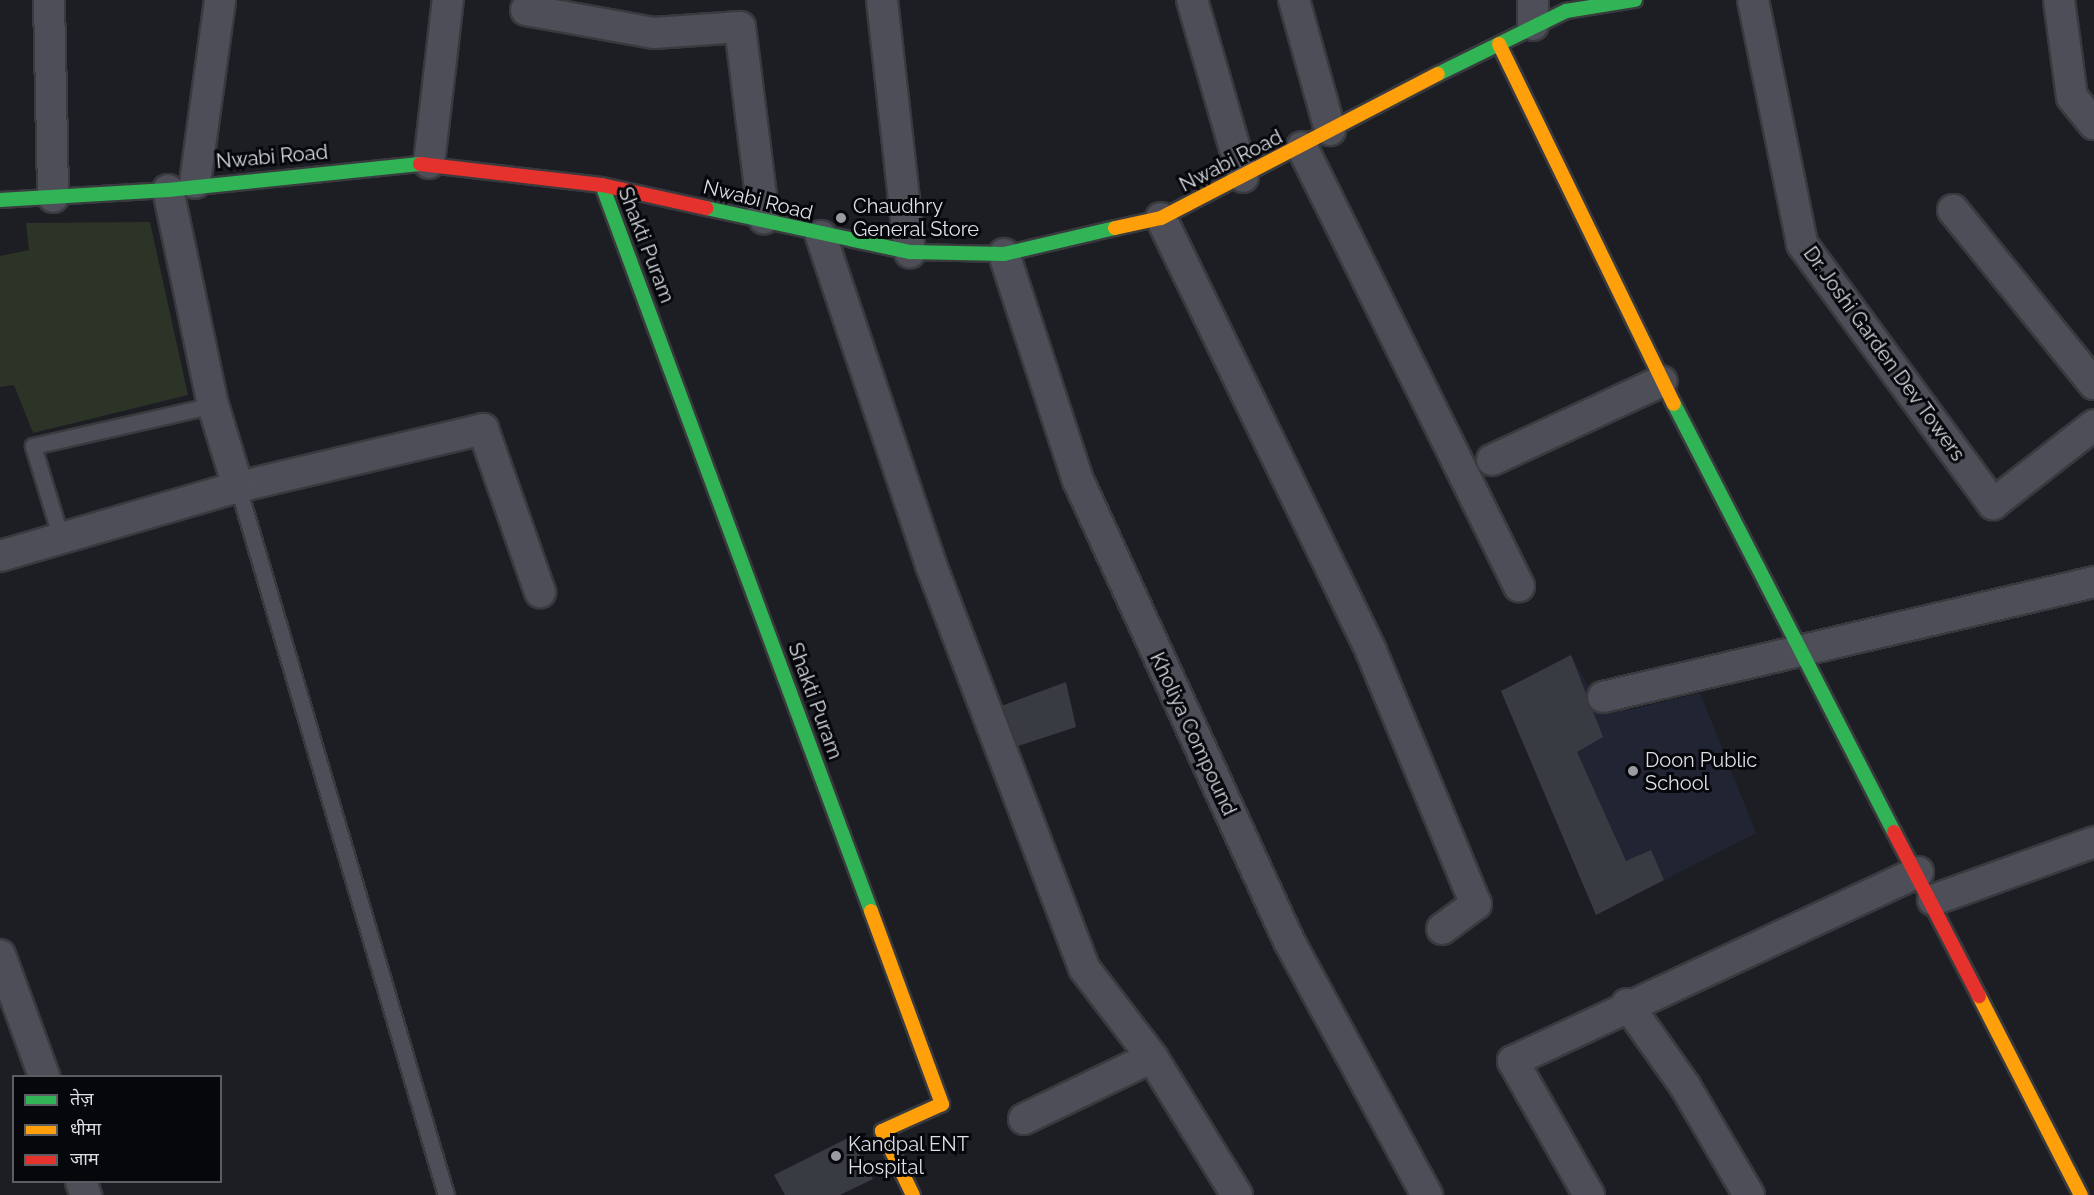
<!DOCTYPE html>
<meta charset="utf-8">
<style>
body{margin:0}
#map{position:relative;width:2094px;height:1195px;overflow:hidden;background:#1d1e24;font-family:Raleway,"Noto Sans Devanagari",sans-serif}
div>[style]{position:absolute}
.built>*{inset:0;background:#212433}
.green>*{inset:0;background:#2c3327}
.building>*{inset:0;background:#393b42}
.roads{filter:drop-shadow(2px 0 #393a3e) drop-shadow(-2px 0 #393a3e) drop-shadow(0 2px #393a3e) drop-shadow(0 -2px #393a3e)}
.lane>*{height:15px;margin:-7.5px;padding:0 7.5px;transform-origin:7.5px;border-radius:7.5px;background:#4d4e58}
.street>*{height:30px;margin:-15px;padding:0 15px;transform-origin:15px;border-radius:15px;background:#4d4e58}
.fast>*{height:14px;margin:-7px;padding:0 7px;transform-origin:7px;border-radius:7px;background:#30b455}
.slow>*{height:14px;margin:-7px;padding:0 7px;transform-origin:7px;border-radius:7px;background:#ff9f0a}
.jam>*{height:14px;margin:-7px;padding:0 7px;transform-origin:7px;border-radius:7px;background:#e5322d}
.dots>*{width:16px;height:16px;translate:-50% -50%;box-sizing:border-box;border:3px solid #06070b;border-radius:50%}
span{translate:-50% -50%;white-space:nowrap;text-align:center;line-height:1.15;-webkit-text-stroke:6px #06070b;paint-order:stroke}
.street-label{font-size:20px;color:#dddee6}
.poi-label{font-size:20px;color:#dddee6}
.left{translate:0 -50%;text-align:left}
.legend{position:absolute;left:12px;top:1075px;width:210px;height:108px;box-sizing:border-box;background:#06070b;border:2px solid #5c5d63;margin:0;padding:8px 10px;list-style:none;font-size:18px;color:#dddee6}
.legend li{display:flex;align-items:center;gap:12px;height:30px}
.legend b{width:30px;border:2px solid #5c5d63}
</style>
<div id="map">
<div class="built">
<i style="clip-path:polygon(1571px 655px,1599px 706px,1629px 710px,1700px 693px,1756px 833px,1596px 915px,1501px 691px)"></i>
</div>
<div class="green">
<i style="clip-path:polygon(150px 222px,188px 395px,33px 433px,14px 385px,0 387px,0 256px,29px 250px,26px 223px)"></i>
</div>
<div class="building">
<i style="clip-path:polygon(1571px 655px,1603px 737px,1577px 752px,1626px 861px,1651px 850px,1664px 880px,1596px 915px,1501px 691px)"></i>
<i style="clip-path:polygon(1066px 682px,1076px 727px,1009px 749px,996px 708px)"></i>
<i style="clip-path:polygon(850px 1137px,873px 1179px,840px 1195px,785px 1195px,774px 1175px)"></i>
</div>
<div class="roads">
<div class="lane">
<i style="left:238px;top:487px;width:738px;rotate:73.63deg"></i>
<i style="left:60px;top:535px;width:93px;rotate:-106.9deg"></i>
<i style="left:33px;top:446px;width:185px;rotate:-12.8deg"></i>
</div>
<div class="street">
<i style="left:49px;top:0;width:197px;rotate:88.8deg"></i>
<i style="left:882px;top:0;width:254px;rotate:83.7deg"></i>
<i style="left:1192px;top:0;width:184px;rotate:73.9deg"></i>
<i style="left:1294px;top:0;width:135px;rotate:74.5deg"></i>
<i style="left:1533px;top:0;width:25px;rotate:90deg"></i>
<i style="left:1753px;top:0;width:249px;rotate:78.6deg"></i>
<i style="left:1802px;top:244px;width:323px;rotate:53.7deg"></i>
<i style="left:1993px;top:504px;width:128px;rotate:-38deg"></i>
<i style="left:2059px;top:0;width:98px;rotate:82.4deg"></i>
<i style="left:2072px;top:97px;width:35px;rotate:51deg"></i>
<i style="left:526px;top:10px;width:130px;rotate:10.2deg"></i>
<i style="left:654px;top:33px;width:86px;rotate:-4deg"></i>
<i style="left:740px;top:27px;width:193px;rotate:82.9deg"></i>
<i style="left:1302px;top:147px;width:490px;rotate:63.7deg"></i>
<i style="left:429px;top:163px;width:164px;rotate:-83.4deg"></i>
<i style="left:195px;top:183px;width:185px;rotate:-82.2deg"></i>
<i style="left:168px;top:190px;width:220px;rotate:78.2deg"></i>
<i style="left:213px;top:405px;width:86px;rotate:73deg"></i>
<i style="left:238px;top:487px;width:252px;rotate:-13.3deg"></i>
<i style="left:483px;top:429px;width:173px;rotate:70.7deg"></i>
<i style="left:1953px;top:210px;width:224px;rotate:51deg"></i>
<i style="left:1161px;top:218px;width:481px;rotate:64.1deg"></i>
<i style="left:1371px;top:651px;width:274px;rotate:67.5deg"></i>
<i style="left:1476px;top:904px;width:42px;rotate:143.7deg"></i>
<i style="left:821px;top:236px;width:347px;rotate:71.5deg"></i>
<i style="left:931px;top:565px;width:431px;rotate:69.2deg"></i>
<i style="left:1084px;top:968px;width:112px;rotate:52.6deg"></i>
<i style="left:1152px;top:1057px;width:162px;rotate:58.4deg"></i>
<i style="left:1004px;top:254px;width:238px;rotate:71.9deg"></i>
<i style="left:1078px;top:480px;width:507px;rotate:65.41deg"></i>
<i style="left:1289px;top:941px;width:289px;rotate:61.5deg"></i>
<i style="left:1492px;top:460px;width:187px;rotate:-24.9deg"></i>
<i style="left:0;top:556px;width:248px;rotate:-16.2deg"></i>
<i style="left:1603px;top:697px;width:504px;rotate:-13.18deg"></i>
<i style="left:1933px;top:900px;width:171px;rotate:-19.8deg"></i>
<i style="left:0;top:955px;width:129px;rotate:70deg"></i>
<i style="left:1627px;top:1004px;width:100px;rotate:54.7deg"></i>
<i style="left:1685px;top:1086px;width:126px;rotate:59.6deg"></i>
<i style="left:1024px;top:1119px;width:142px;rotate:-25.8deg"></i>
<i style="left:81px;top:1182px;width:14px;rotate:69deg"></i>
<i style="left:1589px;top:1195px;width:154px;rotate:-119.6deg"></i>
<i style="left:1513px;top:1061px;width:447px;rotate:-25deg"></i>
</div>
<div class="fast">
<i style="left:1438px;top:74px;width:143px;rotate:-26.2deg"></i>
<i style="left:1566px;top:11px;width:70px;rotate:-9.1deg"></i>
<i style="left:602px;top:185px;width:774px;rotate:69.67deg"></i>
<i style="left:0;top:200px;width:168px;rotate:-3.4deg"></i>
<i style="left:168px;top:190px;width:253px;rotate:-5.9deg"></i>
<i style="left:706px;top:208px;width:209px;rotate:12.2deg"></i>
<i style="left:910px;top:252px;width:94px;rotate:1.2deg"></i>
<i style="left:1004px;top:254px;width:114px;rotate:-13.2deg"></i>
<i style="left:1674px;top:404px;width:481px;rotate:62.8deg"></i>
</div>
<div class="slow">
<i style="left:1499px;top:44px;width:400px;rotate:64.1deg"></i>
<i style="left:1115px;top:228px;width:47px;rotate:-12.3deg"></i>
<i style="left:1161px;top:218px;width:312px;rotate:-27.5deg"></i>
<i style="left:871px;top:911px;width:206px;rotate:69.8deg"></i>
<i style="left:942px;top:1104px;width:66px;rotate:155.8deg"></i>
<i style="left:882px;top:1131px;width:71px;rotate:64.2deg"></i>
<i style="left:1979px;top:996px;width:224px;rotate:62.9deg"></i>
</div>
<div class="jam">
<i style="left:420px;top:164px;width:183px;rotate:6.6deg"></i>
<i style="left:602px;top:185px;width:107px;rotate:12.5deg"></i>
<i style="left:1894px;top:832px;width:185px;rotate:62.6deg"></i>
</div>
</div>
<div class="dots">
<i style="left:841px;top:218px;background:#9a9ba2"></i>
<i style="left:1633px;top:771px;background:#9a9ba2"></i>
<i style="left:836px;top:1156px;background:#9a9ba2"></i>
</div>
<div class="street-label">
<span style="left:272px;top:157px;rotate:-5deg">Nwabi Road</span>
<span style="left:1231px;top:161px;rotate:-27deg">Nwabi Road</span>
<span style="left:758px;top:200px;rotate:14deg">Nwabi Road</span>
<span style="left:646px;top:245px;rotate:69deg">Shakti Puram</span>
<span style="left:1884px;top:354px;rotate:54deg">Dr. Joshi Garden Dev Towers</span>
<span style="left:815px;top:701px;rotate:70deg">Shakti Puram</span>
<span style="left:1193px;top:734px;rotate:65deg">Kholiya Compound</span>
</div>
<div class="poi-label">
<span class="left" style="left:853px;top:218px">Chaudhry<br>General Store</span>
<span class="left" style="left:1645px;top:772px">Doon Public<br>School</span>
<span class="left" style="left:848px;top:1156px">Kandpal ENT<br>Hospital</span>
</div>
<ul class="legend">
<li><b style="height:8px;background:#30b455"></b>तेज़</li>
<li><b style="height:8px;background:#ff9f0a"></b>धीमा</li>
<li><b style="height:8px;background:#e5322d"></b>जाम</li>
</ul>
</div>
